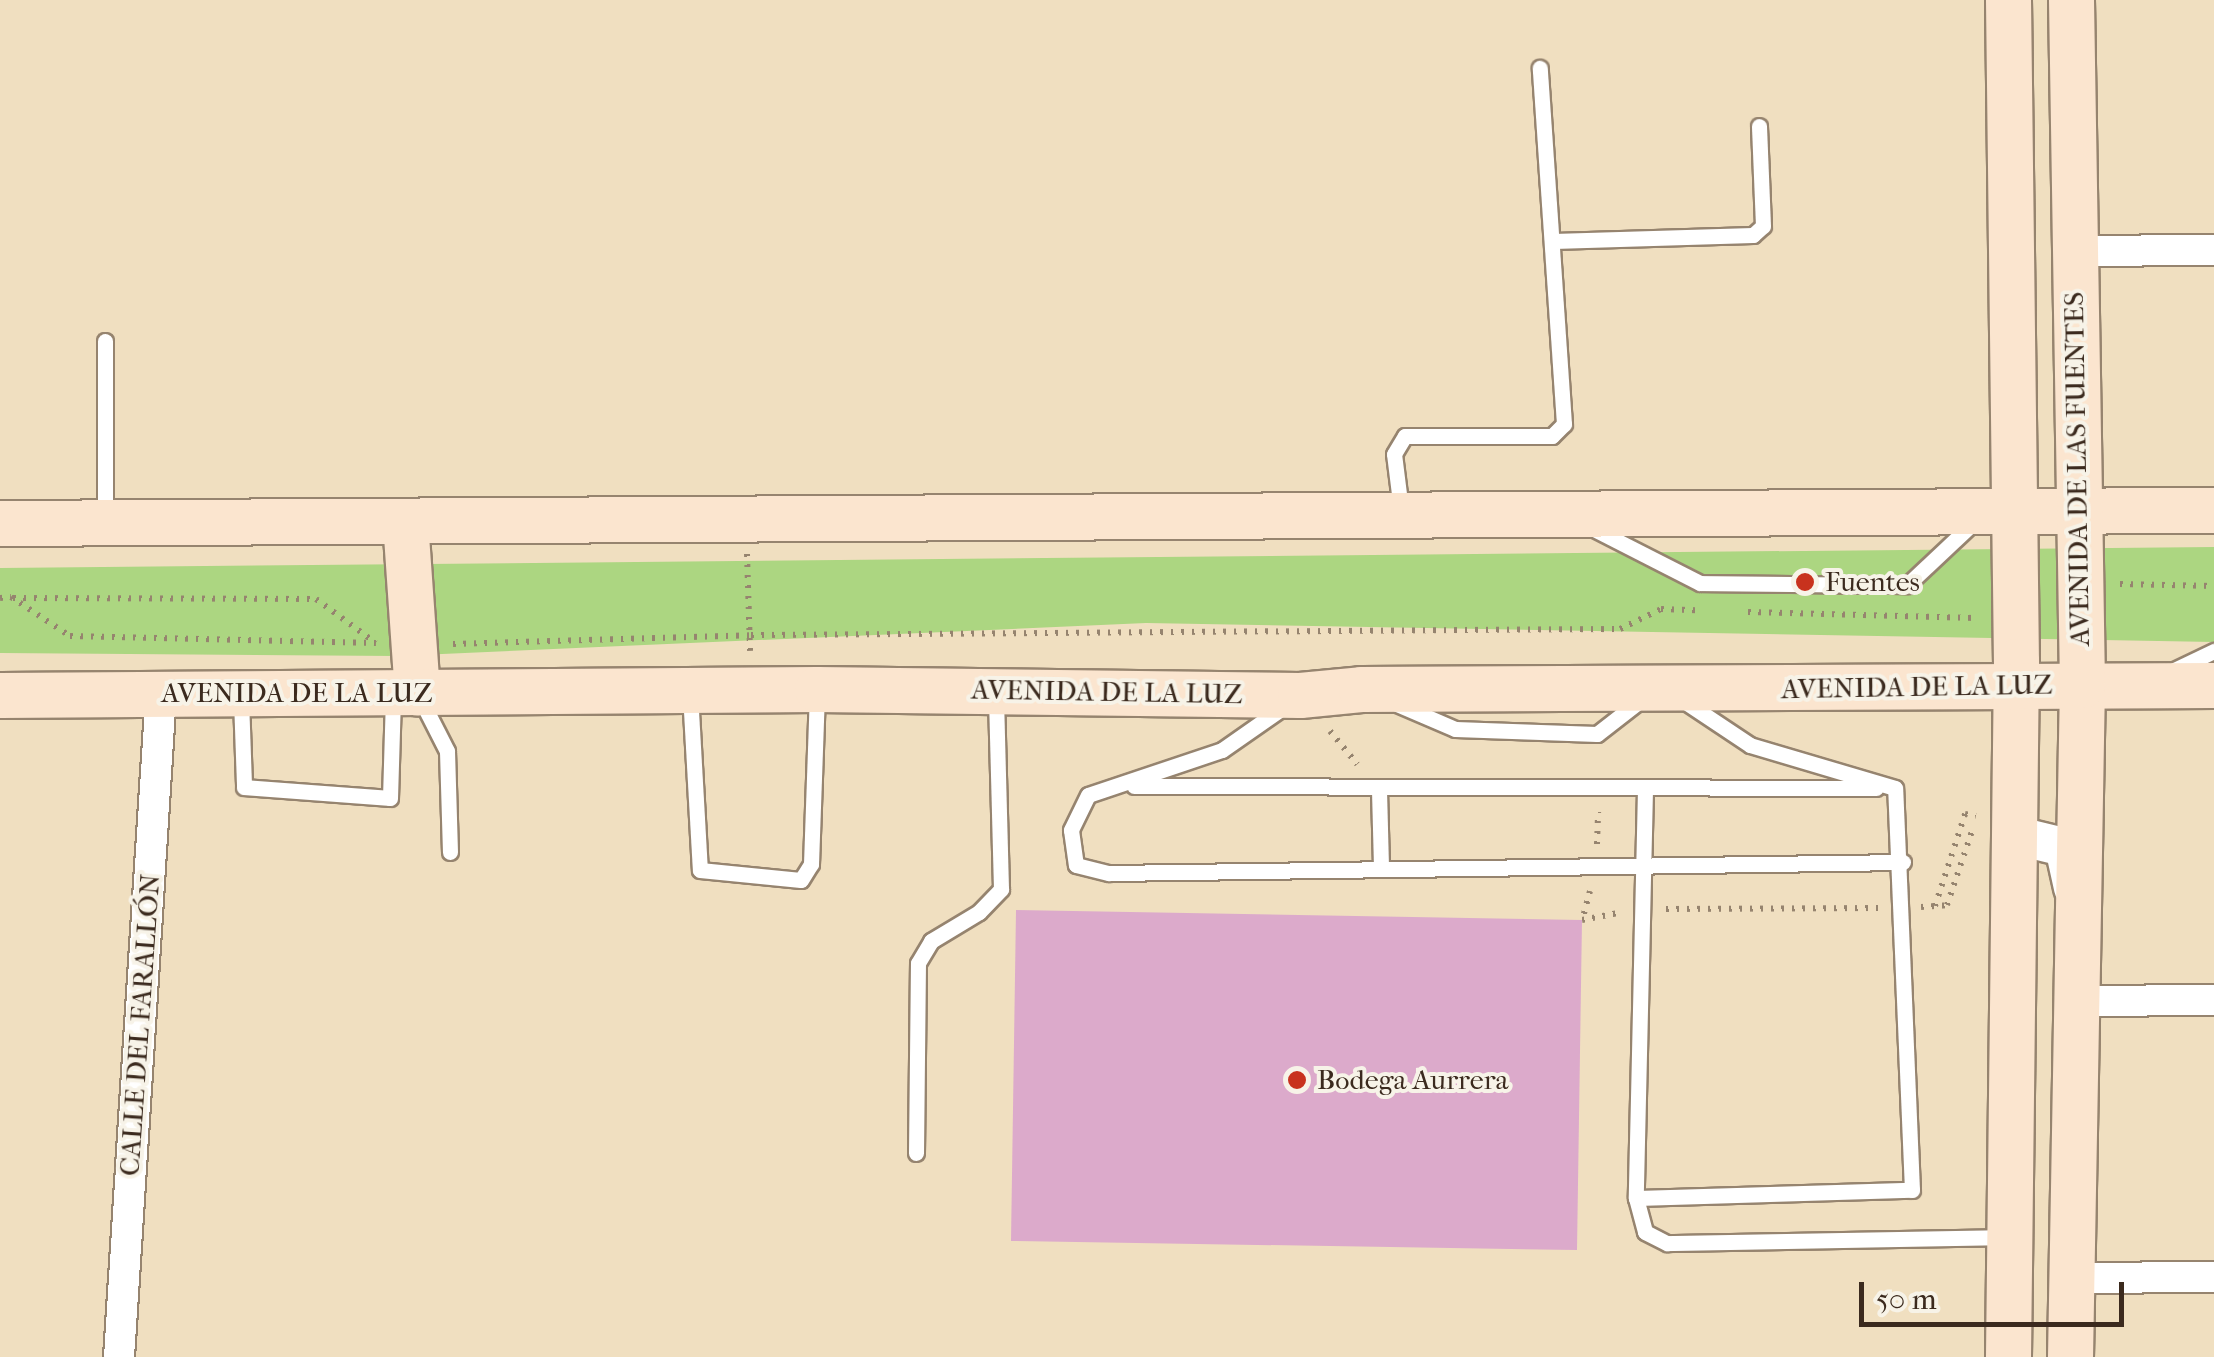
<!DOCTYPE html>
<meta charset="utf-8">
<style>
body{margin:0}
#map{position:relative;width:2214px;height:1357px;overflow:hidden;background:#f0dfc0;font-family:"IM FELL French Canon",serif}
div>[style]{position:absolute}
.green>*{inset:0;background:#acd681}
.building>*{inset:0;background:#dcaacb}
.path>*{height:6px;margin-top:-3px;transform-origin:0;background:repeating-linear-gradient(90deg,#96846f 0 2.5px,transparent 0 10.5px)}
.roads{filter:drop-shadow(2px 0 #96846f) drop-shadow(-2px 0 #96846f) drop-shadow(0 2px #96846f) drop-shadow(0 -2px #96846f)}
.service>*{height:15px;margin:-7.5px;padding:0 7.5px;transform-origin:7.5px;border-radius:7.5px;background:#fff}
.minor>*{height:30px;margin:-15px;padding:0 15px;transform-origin:15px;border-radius:15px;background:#fff}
.tertiary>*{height:38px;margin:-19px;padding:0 19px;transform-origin:19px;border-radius:19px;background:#fff}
.secondary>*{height:45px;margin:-22.5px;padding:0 22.5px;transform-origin:22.5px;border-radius:22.5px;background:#fbe5cf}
.dots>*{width:28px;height:28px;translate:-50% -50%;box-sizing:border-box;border:5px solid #f7f3e8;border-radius:50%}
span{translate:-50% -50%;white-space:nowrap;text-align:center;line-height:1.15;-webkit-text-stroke:8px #f7f3e8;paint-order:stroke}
.street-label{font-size:28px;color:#3b2a1e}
.poi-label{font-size:28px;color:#3b2a1e}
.left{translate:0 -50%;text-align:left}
.scale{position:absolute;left:1859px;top:1282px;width:265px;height:45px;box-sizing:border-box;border:5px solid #3b2a1e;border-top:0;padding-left:12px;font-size:30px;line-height:35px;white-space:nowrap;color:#3b2a1e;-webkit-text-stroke:8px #f7f3e8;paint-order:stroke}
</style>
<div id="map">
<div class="green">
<i style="clip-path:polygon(2214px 547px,2214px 642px,1146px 623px,397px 656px,0 653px,0 568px)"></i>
</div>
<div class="building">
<i style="clip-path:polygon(1016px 910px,1582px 920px,1577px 1250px,1011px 1241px)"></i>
</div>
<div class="path">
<i style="left:747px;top:554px;width:97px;rotate:88.2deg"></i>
<i style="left:2120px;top:584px;width:94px;rotate:1.2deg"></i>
<i style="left:0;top:598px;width:11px;rotate:-5deg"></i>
<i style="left:11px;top:597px;width:71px;rotate:33.5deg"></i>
<i style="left:70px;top:636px;width:306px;rotate:1.3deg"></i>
<i style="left:13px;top:598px;width:303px;rotate:0.2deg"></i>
<i style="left:316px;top:599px;width:74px;rotate:36.3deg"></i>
<i style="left:1748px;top:612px;width:227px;rotate:1.5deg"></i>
<i style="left:453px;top:644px;width:298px;rotate:-1.7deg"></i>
<i style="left:751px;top:635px;width:869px;rotate:-0.4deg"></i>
<i style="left:1620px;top:629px;width:46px;rotate:-26deg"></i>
<i style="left:1661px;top:609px;width:35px;rotate:2deg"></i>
<i style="left:1330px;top:731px;width:43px;rotate:50.7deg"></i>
<i style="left:1597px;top:844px;width:32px;rotate:-88deg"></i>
<i style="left:1590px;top:891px;width:30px;rotate:105deg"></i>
<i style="left:1582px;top:920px;width:38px;rotate:-11deg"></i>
<i style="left:1935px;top:906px;width:97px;rotate:-71.9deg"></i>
<i style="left:1965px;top:814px;width:11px;rotate:10deg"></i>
<i style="left:1921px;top:907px;width:26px;rotate:-4deg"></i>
<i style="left:1947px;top:905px;width:81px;rotate:-71.3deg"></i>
<i style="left:1666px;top:909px;width:212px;rotate:-0.3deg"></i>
</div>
<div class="roads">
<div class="service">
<i style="left:1553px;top:241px;width:200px;rotate:-1.7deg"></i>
<i style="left:1753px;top:235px;width:13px;rotate:-42deg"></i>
<i style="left:1763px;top:226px;width:100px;rotate:-92.3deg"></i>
<i style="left:1401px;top:510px;width:56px;rotate:-97.1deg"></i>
<i style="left:1394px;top:454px;width:21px;rotate:-59deg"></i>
<i style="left:1405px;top:436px;width:147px"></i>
<i style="left:1552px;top:436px;width:17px;rotate:-45deg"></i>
<i style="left:1564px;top:424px;width:357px;rotate:-93.9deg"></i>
<i style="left:105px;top:517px;width:176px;rotate:-90deg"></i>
<i style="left:1590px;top:527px;width:123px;rotate:27deg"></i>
<i style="left:1700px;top:583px;width:207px;rotate:0.6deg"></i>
<i style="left:1907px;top:585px;width:92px;rotate:-43.2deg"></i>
<i style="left:2172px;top:671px;width:47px;rotate:-25.5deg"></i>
<i style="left:690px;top:693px;width:177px;rotate:86.8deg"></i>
<i style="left:700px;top:870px;width:101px;rotate:5.7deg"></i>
<i style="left:801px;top:880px;width:19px;rotate:-58deg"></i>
<i style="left:811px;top:864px;width:172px;rotate:-88deg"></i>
<i style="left:419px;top:696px;width:62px;rotate:63deg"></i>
<i style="left:447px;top:751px;width:101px;rotate:88.3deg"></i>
<i style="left:241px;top:699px;width:88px;rotate:88deg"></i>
<i style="left:244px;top:787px;width:146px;rotate:4.3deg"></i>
<i style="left:390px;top:798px;width:102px;rotate:-88.3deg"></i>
<i style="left:1397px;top:704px;width:63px;rotate:23.3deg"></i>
<i style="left:1455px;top:729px;width:142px;rotate:2deg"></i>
<i style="left:1597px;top:734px;width:57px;rotate:-37.9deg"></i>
<i style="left:1285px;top:706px;width:77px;rotate:145.1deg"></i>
<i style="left:1222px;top:750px;width:141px;rotate:161.4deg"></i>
<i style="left:1088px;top:795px;width:39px;rotate:116deg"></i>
<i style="left:1071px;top:830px;width:35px;rotate:82deg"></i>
<i style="left:1076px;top:865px;width:34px;rotate:14deg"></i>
<i style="left:1109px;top:873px;width:794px;rotate:-0.79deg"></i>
<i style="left:1134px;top:786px;width:742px;rotate:0.15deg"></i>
<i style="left:1645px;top:789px;width:409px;rotate:91.3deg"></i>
<i style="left:1636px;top:1198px;width:35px;rotate:75deg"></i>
<i style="left:1645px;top:1232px;width:25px;rotate:27deg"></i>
<i style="left:1667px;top:1243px;width:337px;rotate:-1deg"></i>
<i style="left:1379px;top:790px;width:75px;rotate:88.5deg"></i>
<i style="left:916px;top:1153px;width:190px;rotate:-89.4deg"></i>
<i style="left:918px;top:963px;width:26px;rotate:-59deg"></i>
<i style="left:931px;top:941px;width:56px;rotate:-31.1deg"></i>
<i style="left:979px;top:912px;width:32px;rotate:-46deg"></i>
<i style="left:1001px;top:889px;width:193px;rotate:-91.5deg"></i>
<i style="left:1636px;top:1198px;width:276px;rotate:-1.7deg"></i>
<i style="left:1912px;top:1190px;width:402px;rotate:-92.4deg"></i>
<i style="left:1895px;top:788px;width:151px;rotate:-163.5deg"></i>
<i style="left:1750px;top:745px;width:83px;rotate:-146.3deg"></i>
</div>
<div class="minor">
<i style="left:2071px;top:251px;width:143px;rotate:-0.4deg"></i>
<i style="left:2076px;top:1001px;width:138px;rotate:-0.4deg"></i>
<i style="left:2072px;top:1278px;width:142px;rotate:-0.4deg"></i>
<i style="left:119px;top:1357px;width:665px;rotate:-86.38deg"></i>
</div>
<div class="tertiary">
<i style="left:2014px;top:835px;width:51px;rotate:13.5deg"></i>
<i style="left:2064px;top:847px;width:42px;rotate:77.6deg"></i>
</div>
<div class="secondary">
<i style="left:2008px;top:0;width:661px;rotate:89.31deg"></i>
<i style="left:2016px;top:661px;width:696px;rotate:90.66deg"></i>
<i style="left:405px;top:521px;width:172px;rotate:86deg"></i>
<i style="left:0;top:523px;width:2214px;rotate:-0.34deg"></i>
<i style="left:0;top:695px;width:817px;rotate:-0.42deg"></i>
<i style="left:817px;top:689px;width:483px;rotate:0.7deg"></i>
<i style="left:1300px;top:695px;width:61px;rotate:-5.6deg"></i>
<i style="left:1361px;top:689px;width:853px;rotate:-0.27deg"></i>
<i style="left:2070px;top:1357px;width:672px;rotate:-88.98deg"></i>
<i style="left:2082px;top:685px;width:685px;rotate:-90.92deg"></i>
</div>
</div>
<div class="dots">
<i style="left:1805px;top:582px;background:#c8321e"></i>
<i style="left:1297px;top:1080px;background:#c8321e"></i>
</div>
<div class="street-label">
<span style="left:2077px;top:469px;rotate:-91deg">AVENIDA DE LAS FUENTES</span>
<span style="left:1917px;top:687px;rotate:-1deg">AVENIDA DE LA LUZ</span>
<span style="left:1107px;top:692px;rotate:1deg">AVENIDA DE LA LUZ</span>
<span style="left:297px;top:693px">AVENIDA DE LA LUZ</span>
<span style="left:140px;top:1025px;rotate:-86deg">CALLE DEL FARALLÓN</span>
</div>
<div class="poi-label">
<span class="left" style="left:1825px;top:582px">Fuentes</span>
<span class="left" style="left:1317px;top:1080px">Bodega Aurrera</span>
</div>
<div class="scale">50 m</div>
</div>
